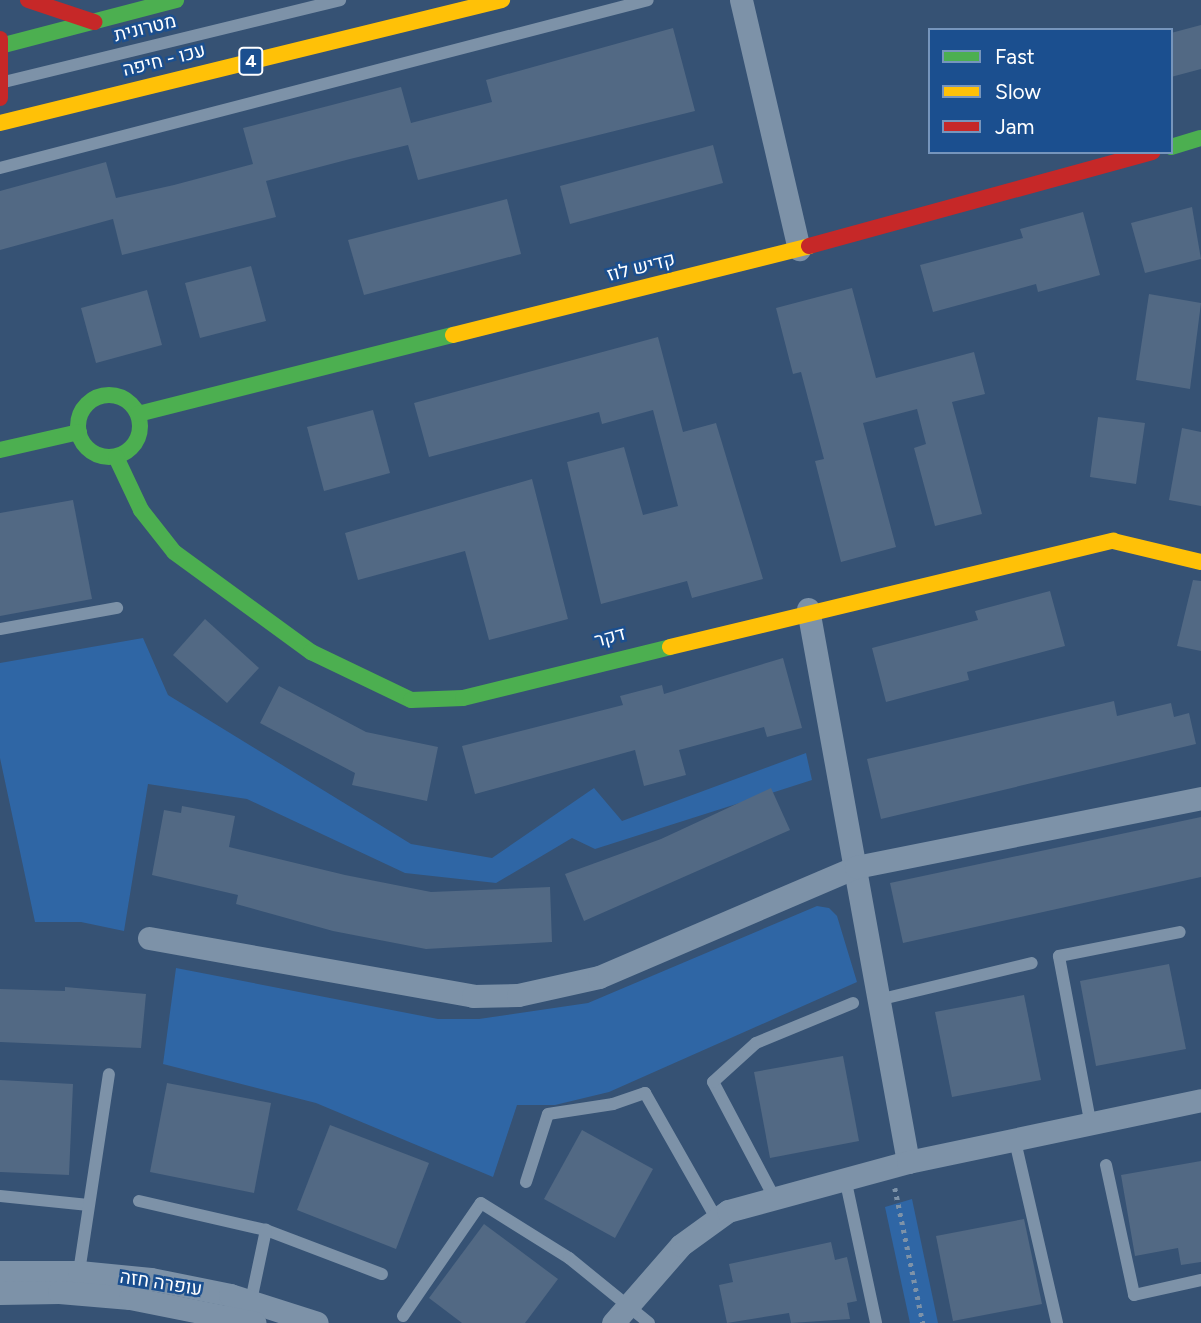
<!DOCTYPE html>
<meta charset="utf-8">
<style>
body{margin:0}
#map{position:relative;width:1201px;height:1323px;overflow:hidden;background:#365274;font-family:Figtree,Heebo,sans-serif}
div>[style]{position:absolute}
.green>*{inset:0;background:#2f66a5}
.building>*{inset:0;background:#526984}
.path>*{height:4.5px;margin-top:-2.25px;transform-origin:0;background:repeating-linear-gradient(90deg,#7d92a8 0 3.5px,transparent 0 8.5px)}
.lane>*{height:12px;margin:-6px;padding:0 6px;transform-origin:6px;border-radius:6px;background:#7d92a8}
.street>*{height:23px;margin:-11.5px;padding:0 11.5px;transform-origin:11.5px;border-radius:11.5px;background:#7d92a8}
.fast>*{height:16px;margin:-8px;padding:0 8px;transform-origin:8px;border-radius:8px;background:#4caf50}
.fast>.ring{margin:-8px;padding:0;box-sizing:content-box;background:none;border:16px solid #4caf50;border-radius:50%}
.slow>*{height:16px;margin:-8px;padding:0 8px;transform-origin:8px;border-radius:8px;background:#ffc107}
.jam>*{height:16px;margin:-8px;padding:0 8px;transform-origin:8px;border-radius:8px;background:#c62828}
span{translate:-50% -50%;white-space:nowrap;text-align:center;line-height:1.15;-webkit-text-stroke:5px #1b4f8f;paint-order:stroke}
.shield-label span{padding:2px 5px;background:#1b4f8f;border:2px solid;border-radius:5px;-webkit-text-stroke-width:0}
.shield-label{font-size:18px;color:#fff;font-weight:700}
.street-label{font-size:19px;color:#fff}
.legend{position:absolute;left:928px;top:28px;width:245px;height:126px;box-sizing:border-box;background:#1b4f8f;border:2px solid #7695bc;margin:0;padding:9px 12px;list-style:none;font-size:21px;color:#fff}
.legend li{display:flex;align-items:center;gap:14px;height:35px}
.legend b{width:35px;border:2px solid #7695bc}
</style>
<div id="map">
<div class="green">
<i style="clip-path:polygon(143px 638px,168px 695px,411px 844px,492px 858px,594px 788px,622px 821px,806px 753px,812px 780px,595px 849px,572px 838px,496px 883px,405px 873px,247px 799px,148px 784px,124px 931px,81px 922px,35px 922px,0 758px,0 663px)"></i>
<i style="clip-path:polygon(817px 906px,829px 908px,837px 916px,857px 982px,609px 1092px,555px 1105px,517px 1105px,493px 1177px,316px 1103px,163px 1064px,176px 968px,438px 1019px,479px 1019px,588px 1003px)"></i>
<i style="clip-path:polygon(912px 1199px,938px 1323px,910px 1323px,885px 1207px)"></i>
</div>
<div class="building">
<i style="clip-path:polygon(1201px 25px,1201px 69px,1171px 77px,1171px 33px)"></i>
<i style="clip-path:polygon(673px 28px,695px 111px,418px 180px,408px 145px,350px 159px,266px 181px,276px 217px,122px 255px,113px 219px,0 250px,0 191px,106px 162px,116px 198px,174px 185px,253px 164px,243px 128px,401px 87px,411px 123px,492px 102px,486px 80px)"></i>
<i style="clip-path:polygon(713px 145px,723px 183px,570px 224px,560px 186px)"></i>
<i style="clip-path:polygon(507px 199px,521px 254px,364px 295px,348px 240px)"></i>
<i style="clip-path:polygon(1192px 207px,1201px 259px,1145px 273px,1131px 223px)"></i>
<i style="clip-path:polygon(1083px 212px,1100px 275px,1038px 292px,1036px 284px,933px 312px,920px 265px,1023px 238px,1020px 229px)"></i>
<i style="clip-path:polygon(251px 266px,266px 321px,200px 338px,185px 283px)"></i>
<i style="clip-path:polygon(852px 288px,876px 378px,974px 352px,985px 394px,952px 402px,982px 514px,935px 526px,914px 448px,926px 444px,917px 409px,863px 423px,896px 547px,841px 562px,815px 461px,824px 459px,801px 372px,793px 374px,776px 308px)"></i>
<i style="clip-path:polygon(147px 290px,162px 345px,96px 363px,81px 308px)"></i>
<i style="clip-path:polygon(1149px 294px,1201px 303px,1190px 389px,1136px 380px)"></i>
<i style="clip-path:polygon(658px 337px,683px 432px,716px 423px,763px 579px,692px 598px,687px 581px,601px 604px,567px 462px,624px 447px,643px 515px,678px 506px,653px 410px,602px 424px,599px 412px,429px 457px,414px 403px)"></i>
<i style="clip-path:polygon(373px 410px,390px 473px,324px 491px,307px 427px)"></i>
<i style="clip-path:polygon(1098px 417px,1145px 423px,1136px 484px,1090px 477px)"></i>
<i style="clip-path:polygon(1182px 428px,1201px 432px,1201px 506px,1169px 500px)"></i>
<i style="clip-path:polygon(532px 479px,568px 619px,489px 640px,465px 551px,358px 580px,345px 533px)"></i>
<i style="clip-path:polygon(73px 500px,92px 599px,0 616px,0 513px)"></i>
<i style="clip-path:polygon(1193px 580px,1201px 581px,1201px 651px,1177px 646px)"></i>
<i style="clip-path:polygon(1050px 591px,1065px 646px,967px 672px,969px 680px,886px 702px,872px 648px,978px 620px,975px 611px)"></i>
<i style="clip-path:polygon(205px 619px,259px 668px,227px 703px,173px 655px)"></i>
<i style="clip-path:polygon(783px 658px,802px 728px,767px 737px,764px 727px,679px 750px,686px 775px,644px 786px,635px 750px,475px 794px,462px 746px,623px 705px,620px 696px,662px 685px,664px 694px)"></i>
<i style="clip-path:polygon(279px 686px,366px 732px,438px 747px,427px 801px,352px 785px,355px 773px,260px 723px)"></i>
<i style="clip-path:polygon(1114px 701px,1117px 716px,1171px 703px,1174px 717px,1189px 713px,1196px 744px,881px 819px,867px 759px)"></i>
<i style="clip-path:polygon(771px 788px,790px 830px,584px 921px,565px 874px,661px 839px)"></i>
<i style="clip-path:polygon(182px 806px,235px 816px,229px 847px,345px 875px,431px 892px,550px 887px,552px 942px,426px 949px,333px 931px,236px 904px,238px 895px,152px 875px,164px 810px,181px 813px)"></i>
<i style="clip-path:polygon(1201px 817px,1201px 877px,903px 943px,890px 883px)"></i>
<i style="clip-path:polygon(1169px 964px,1186px 1049px,1096px 1066px,1080px 981px)"></i>
<i style="clip-path:polygon(65px 987px,146px 994px,141px 1048px,0 1042px,0 989px,65px 991px)"></i>
<i style="clip-path:polygon(1024px 995px,1041px 1080px,952px 1097px,935px 1012px)"></i>
<i style="clip-path:polygon(843px 1056px,859px 1141px,770px 1158px,754px 1072px)"></i>
<i style="clip-path:polygon(0 1080px,73px 1084px,69px 1175px,0 1172px)"></i>
<i style="clip-path:polygon(167px 1083px,271px 1103px,254px 1193px,150px 1172px)"></i>
<i style="clip-path:polygon(330px 1125px,429px 1163px,396px 1249px,297px 1210px)"></i>
<i style="clip-path:polygon(582px 1130px,653px 1169px,615px 1238px,544px 1199px)"></i>
<i style="clip-path:polygon(1201px 1161px,1201px 1262px,1181px 1265px,1178px 1248px,1135px 1256px,1121px 1175px)"></i>
<i style="clip-path:polygon(1024px 1219px,1042px 1304px,953px 1321px,936px 1236px)"></i>
<i style="clip-path:polygon(484px 1224px,558px 1279px,525px 1323px,462px 1323px,429px 1298px)"></i>
<i style="clip-path:polygon(831px 1242px,835px 1260px,847px 1257px,857px 1301px,847px 1303px,850px 1319px,791px 1323px,789px 1313px,727px 1323px,719px 1285px,733px 1282px,729px 1264px)"></i>
</div>
<div class="path">
<i style="left:895px;top:1188px;width:138px;rotate:78.3deg"></i>
</div>
<div class="lane">
<i style="left:4px;top:82px;width:346px;rotate:-13.7deg"></i>
<i style="left:0;top:168px;width:669px;rotate:-14.53deg"></i>
<i style="left:0;top:629px;width:119px;rotate:-10.2deg"></i>
<i style="left:878px;top:1000px;width:158px;rotate:-13.5deg"></i>
<i style="left:1091px;top:1126px;width:173px;rotate:-100.7deg"></i>
<i style="left:1059px;top:956px;width:123px;rotate:-11.2deg"></i>
<i style="left:1015px;top:1141px;width:187px;rotate:77deg"></i>
<i style="left:1106px;top:1165px;width:133px;rotate:77.8deg"></i>
<i style="left:1134px;top:1295px;width:69px;rotate:-12.6deg"></i>
<i style="left:845px;top:1178px;width:148px;rotate:77.9deg"></i>
<i style="left:526px;top:1182px;width:71px;rotate:-72.1deg"></i>
<i style="left:548px;top:1114px;width:66px;rotate:-8.7deg"></i>
<i style="left:613px;top:1104px;width:34px;rotate:-19deg"></i>
<i style="left:645px;top:1093px;width:144px;rotate:60.4deg"></i>
<i style="left:0;top:1196px;width:89px;rotate:5.8deg"></i>
<i style="left:774px;top:1197px;width:130px;rotate:-117.9deg"></i>
<i style="left:713px;top:1082px;width:58px;rotate:-42.2deg"></i>
<i style="left:756px;top:1043px;width:105px;rotate:-22.4deg"></i>
<i style="left:139px;top:1201px;width:130px;rotate:12.9deg"></i>
<i style="left:266px;top:1230px;width:124px;rotate:20.8deg"></i>
<i style="left:79px;top:1272px;width:200px;rotate:-81.4deg"></i>
<i style="left:251px;top:1301px;width:73px;rotate:-78.1deg"></i>
<i style="left:403px;top:1316px;width:137px;rotate:-55.4deg"></i>
<i style="left:481px;top:1203px;width:104px;rotate:32deg"></i>
<i style="left:569px;top:1258px;width:103px;rotate:39.1deg"></i>
</div>
<div class="street">
<i style="left:741px;top:0;width:256px;rotate:76.9deg"></i>
<i style="left:808px;top:609px;width:562px;rotate:79.75deg"></i>
<i style="left:149px;top:938px;width:329px;rotate:10.1deg"></i>
<i style="left:473px;top:996px;width:45px;rotate:-1.3deg"></i>
<i style="left:518px;top:995px;width:83px;rotate:-12.5deg"></i>
<i style="left:599px;top:977px;width:280px;rotate:-23.2deg"></i>
<i style="left:856px;top:867px;width:352px;rotate:-11.3deg"></i>
<i style="left:0;top:1272px;width:79px"></i>
<i style="left:79px;top:1272px;width:72px;rotate:5.6deg"></i>
<i style="left:151px;top:1279px;width:81px;rotate:11.4deg"></i>
<i style="left:230px;top:1295px;width:91px;rotate:17.8deg"></i>
<i style="left:0;top:1293px;width:59px;rotate:-1deg"></i>
<i style="left:59px;top:1292px;width:71px;rotate:4.8deg"></i>
<i style="left:130px;top:1298px;width:127px;rotate:11.3deg"></i>
<i style="left:613px;top:1323px;width:103px;rotate:-48.9deg"></i>
<i style="left:681px;top:1245px;width:58px;rotate:-35.9deg"></i>
<i style="left:728px;top:1211px;width:187px;rotate:-15.2deg"></i>
<i style="left:908px;top:1162px;width:299px;rotate:-11.9deg"></i>
</div>
<div class="fast">
<i style="left:0;top:46px;width:182px;rotate:-14.6deg"></i>
<i style="left:1171px;top:147px;width:31px;rotate:-17deg"></i>
<i class="ring" style="left:78px;top:395px;width:46px;height:46px"></i>
<i style="left:138px;top:414px;width:325px;rotate:-14.1deg"></i>
<i style="left:0;top:450px;width:81px;rotate:-12.8deg"></i>
<i style="left:116px;top:457px;width:59px;rotate:64.7deg"></i>
<i style="left:141px;top:510px;width:53px;rotate:51.8deg"></i>
<i style="left:174px;top:552px;width:170px;rotate:36.1deg"></i>
<i style="left:311px;top:652px;width:111px;rotate:25.6deg"></i>
<i style="left:411px;top:700px;width:52px;rotate:-2.2deg"></i>
<i style="left:463px;top:698px;width:213px;rotate:-13.8deg"></i>
</div>
<div class="slow">
<i style="left:0;top:123px;width:517px;rotate:-13.77deg"></i>
<i style="left:453px;top:335px;width:367px;rotate:-14deg"></i>
<i style="left:670px;top:647px;width:456px;rotate:-13.5deg"></i>
<i style="left:1113px;top:541px;width:90px;rotate:13.4deg"></i>
</div>
<div class="jam">
<i style="left:28px;top:0;width:70px;rotate:18.4deg"></i>
<i style="left:0;top:39px;width:59px;rotate:90deg"></i>
<i style="left:809px;top:246px;width:356px;rotate:-15.3deg"></i>
</div>
<div class="shield-label">
<span style="left:251px;top:61px">4</span>
</div>
<div class="street-label">
<span style="left:145px;top:28px;rotate:-14deg">מטרונית</span>
<span style="left:164px;top:60px;rotate:-14deg">עכו - חיפה</span>
<span style="left:641px;top:267px;rotate:-14deg">קדיש לוז</span>
<span style="left:610px;top:637px;rotate:-15deg">דקר</span>
<span style="left:161px;top:1283px;rotate:9deg">עופרה חזה</span>
</div>
<ul class="legend">
<li><b style="height:9px;background:#4caf50"></b>Fast</li>
<li><b style="height:9px;background:#ffc107"></b>Slow</li>
<li><b style="height:9px;background:#c62828"></b>Jam</li>
</ul>
</div>
